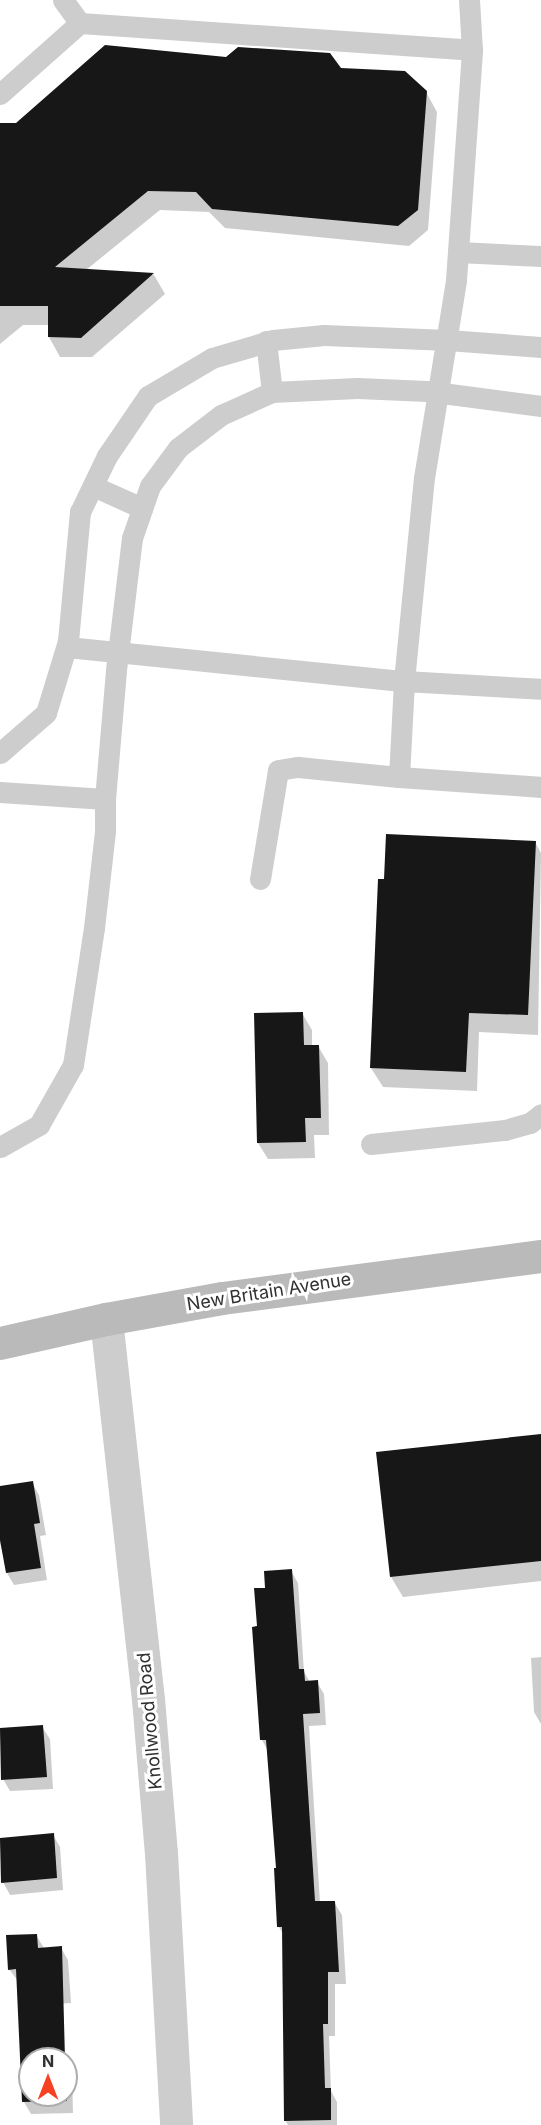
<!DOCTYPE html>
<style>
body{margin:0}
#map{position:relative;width:541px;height:2125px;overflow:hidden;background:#fff;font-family:Inter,sans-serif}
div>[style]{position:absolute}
.shadow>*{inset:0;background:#0003}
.building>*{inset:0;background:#171717}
.lane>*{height:21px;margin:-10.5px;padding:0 10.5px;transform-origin:10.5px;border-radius:10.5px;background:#cdcdcd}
.street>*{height:33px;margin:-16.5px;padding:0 16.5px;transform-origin:16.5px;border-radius:16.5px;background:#cdcdcd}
.secondary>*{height:33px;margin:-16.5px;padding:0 16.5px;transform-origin:16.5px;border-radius:16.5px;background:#bababa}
span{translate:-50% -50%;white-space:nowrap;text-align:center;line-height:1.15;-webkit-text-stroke:6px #fff;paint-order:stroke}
.street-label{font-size:18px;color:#303030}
.north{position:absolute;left:18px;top:2047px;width:60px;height:60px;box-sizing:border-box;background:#fff;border:2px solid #acacac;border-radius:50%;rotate:0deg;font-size:16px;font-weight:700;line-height:24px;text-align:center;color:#303030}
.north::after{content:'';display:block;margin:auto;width:21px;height:27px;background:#f74123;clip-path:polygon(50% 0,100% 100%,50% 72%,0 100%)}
</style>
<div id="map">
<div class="shadow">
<i style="clip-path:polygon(341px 70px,426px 92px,437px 112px,428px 230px,409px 246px,225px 228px,209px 212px,160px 210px,86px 270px,154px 275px,165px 294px,92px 357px,60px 357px,49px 337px,49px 325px,23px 325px,0 344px,0 125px,16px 125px)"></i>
<i style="clip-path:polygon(535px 842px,541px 853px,538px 1035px,479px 1032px,477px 1091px,383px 1087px,371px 1068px)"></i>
<i style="clip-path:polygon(302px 1013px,312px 1030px,312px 1047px,318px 1046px,328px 1063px,329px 1135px,314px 1135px,315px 1158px,268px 1159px,258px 1143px)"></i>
<i style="clip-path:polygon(541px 1435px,541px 1581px,403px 1597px,391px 1577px,378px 1453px)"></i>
<i style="clip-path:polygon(32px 1483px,39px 1495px,46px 1535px,40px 1536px,47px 1580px,14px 1585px,7px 1573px,0 1542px,0 1488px)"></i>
<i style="clip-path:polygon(291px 1571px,298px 1583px,304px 1672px,310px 1682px,317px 1682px,324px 1694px,326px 1725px,309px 1726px,320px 1903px,334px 1902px,342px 1915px,346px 1984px,335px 1984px,335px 2036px,329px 2036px,331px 2091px,337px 2102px,337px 2125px,288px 2125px,285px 2120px,284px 1935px,278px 1926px,278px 1870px,268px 1751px,262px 1740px,258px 1628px,266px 1589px)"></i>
<i style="clip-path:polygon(541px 1657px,541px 1724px,534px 1712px,531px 1658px)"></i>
<i style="clip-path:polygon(42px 1727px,50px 1739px,53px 1789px,10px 1791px,3px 1779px,0 1729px)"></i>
<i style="clip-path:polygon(53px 1835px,60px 1847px,63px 1890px,10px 1895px,3px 1882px,0 1840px)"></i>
<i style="clip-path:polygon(36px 1935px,44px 1948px,61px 1948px,68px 1960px,71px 2003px,26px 2006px,18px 1981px,9px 1969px)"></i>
<i style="clip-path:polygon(30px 2060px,30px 2095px,66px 2095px,66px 2062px,72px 2072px,73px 2113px,31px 2114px,24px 2102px)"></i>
</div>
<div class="building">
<i style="clip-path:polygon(105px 45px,226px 57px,238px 47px,330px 53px,341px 68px,405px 71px,427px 91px,418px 210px,398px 226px,212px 209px,196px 192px,148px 191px,55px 267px,154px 273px,81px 338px,48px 337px,48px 306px,0 306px,0 123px,16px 123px)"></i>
<i style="clip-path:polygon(386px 834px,536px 841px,528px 1015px,469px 1013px,466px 1072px,370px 1068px,378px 879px,384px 879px)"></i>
<i style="clip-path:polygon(303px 1012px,304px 1045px,319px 1045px,321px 1118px,305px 1118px,306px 1142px,257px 1143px,254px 1013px)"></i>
<i style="clip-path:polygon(541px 1434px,541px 1561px,390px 1577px,376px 1452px)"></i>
<i style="clip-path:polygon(33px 1481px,40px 1523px,34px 1524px,41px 1568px,6px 1573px,0 1540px,0 1486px)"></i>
<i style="clip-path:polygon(292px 1569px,299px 1669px,304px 1669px,305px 1681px,318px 1680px,320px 1713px,303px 1714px,315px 1901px,335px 1901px,339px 1972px,328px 1972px,328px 2024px,323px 2024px,325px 2088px,331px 2088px,331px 2120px,284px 2121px,282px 1927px,277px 1927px,274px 1868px,276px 1868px,266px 1740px,260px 1740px,252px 1627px,257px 1626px,254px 1588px,265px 1588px,264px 1571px)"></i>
<i style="clip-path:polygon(43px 1725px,47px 1777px,1px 1780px,0 1728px)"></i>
<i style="clip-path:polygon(54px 1833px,57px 1878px,1px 1883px,0 1838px)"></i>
<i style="clip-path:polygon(37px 1934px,38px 1948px,62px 1946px,65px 2059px,30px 2059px,30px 2095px,66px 2095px,66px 2074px,67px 2101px,22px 2102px,16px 1969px,8px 1970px,6px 1935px)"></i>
</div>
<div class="lane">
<i style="left:63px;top:0;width:29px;rotate:54deg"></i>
<i style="left:0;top:94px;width:107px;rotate:-41.6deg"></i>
<i style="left:80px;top:23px;width:393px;rotate:3.9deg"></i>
<i style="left:458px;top:252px;width:83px;rotate:2.8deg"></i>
<i style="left:266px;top:341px;width:51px;rotate:83.3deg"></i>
<i style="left:93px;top:486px;width:54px;rotate:24.2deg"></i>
<i style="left:67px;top:647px;width:339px;rotate:5.8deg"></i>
<i style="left:404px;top:681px;width:137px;rotate:3.3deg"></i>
<i style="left:0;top:753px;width:61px;rotate:-41deg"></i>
<i style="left:46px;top:713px;width:75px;rotate:-73deg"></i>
<i style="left:68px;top:641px;width:130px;rotate:-84.7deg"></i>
<i style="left:80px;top:512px;width:62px;rotate:-64.3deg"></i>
<i style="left:107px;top:456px;width:73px;rotate:-55.7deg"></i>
<i style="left:148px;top:396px;width:74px;rotate:-30.7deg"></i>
<i style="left:212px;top:358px;width:64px;rotate:-16.4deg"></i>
<i style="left:273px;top:340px;width:51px;rotate:-5.6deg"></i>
<i style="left:324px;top:335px;width:124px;rotate:2.3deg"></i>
<i style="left:448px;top:340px;width:93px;rotate:4.3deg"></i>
<i style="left:399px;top:777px;width:96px;rotate:-87deg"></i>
<i style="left:404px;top:681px;width:204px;rotate:-84.4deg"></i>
<i style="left:424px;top:478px;width:201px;rotate:-80.8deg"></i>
<i style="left:456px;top:280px;width:231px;rotate:-86deg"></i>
<i style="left:472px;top:50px;width:50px;rotate:-93.4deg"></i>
<i style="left:0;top:792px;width:105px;rotate:3.8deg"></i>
<i style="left:260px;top:879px;width:110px;rotate:-80.6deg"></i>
<i style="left:278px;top:770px;width:20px;rotate:-9deg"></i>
<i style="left:298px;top:767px;width:101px;rotate:5.7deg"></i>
<i style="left:399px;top:777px;width:142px;rotate:4deg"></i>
<i style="left:371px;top:1144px;width:135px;rotate:-6deg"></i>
<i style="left:505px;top:1130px;width:26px;rotate:-16deg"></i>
<i style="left:530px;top:1123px;width:14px;rotate:-39deg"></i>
<i style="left:0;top:1147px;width:45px;rotate:-29.4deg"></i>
<i style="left:39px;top:1125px;width:69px;rotate:-60.5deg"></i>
<i style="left:73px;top:1065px;width:139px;rotate:-81.3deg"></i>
<i style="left:94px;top:928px;width:98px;rotate:-83.5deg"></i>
<i style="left:105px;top:831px;width:32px;rotate:-90deg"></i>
<i style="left:105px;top:799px;width:129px;rotate:-85.1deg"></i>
<i style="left:116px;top:670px;width:133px;rotate:-83.1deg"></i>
<i style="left:132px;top:538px;width:55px;rotate:-70.9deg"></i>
<i style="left:150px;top:486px;width:47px;rotate:-53.6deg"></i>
<i style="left:178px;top:448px;width:54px;rotate:-37.5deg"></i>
<i style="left:221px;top:415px;width:56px;rotate:-24.3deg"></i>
<i style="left:272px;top:392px;width:85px;rotate:-2.7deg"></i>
<i style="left:357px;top:388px;width:70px;rotate:2.5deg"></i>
<i style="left:427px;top:391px;width:115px;rotate:7.5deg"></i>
</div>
<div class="street">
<i style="left:106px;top:1319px;width:382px;rotate:83.7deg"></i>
<i style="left:148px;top:1699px;width:155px;rotate:85.2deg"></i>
<i style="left:161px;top:1853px;width:272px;rotate:86.8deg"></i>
</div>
<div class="secondary">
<i style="left:0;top:1343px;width:109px;rotate:-12.8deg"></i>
<i style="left:106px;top:1319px;width:118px;rotate:-10.3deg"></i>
<i style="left:222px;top:1298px;width:322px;rotate:-7.5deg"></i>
</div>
<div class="street-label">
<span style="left:269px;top:1292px;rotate:-9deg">New Britain Avenue</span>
<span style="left:150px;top:1721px;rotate:-95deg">Knollwood Road</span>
</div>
<div class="north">N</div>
</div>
